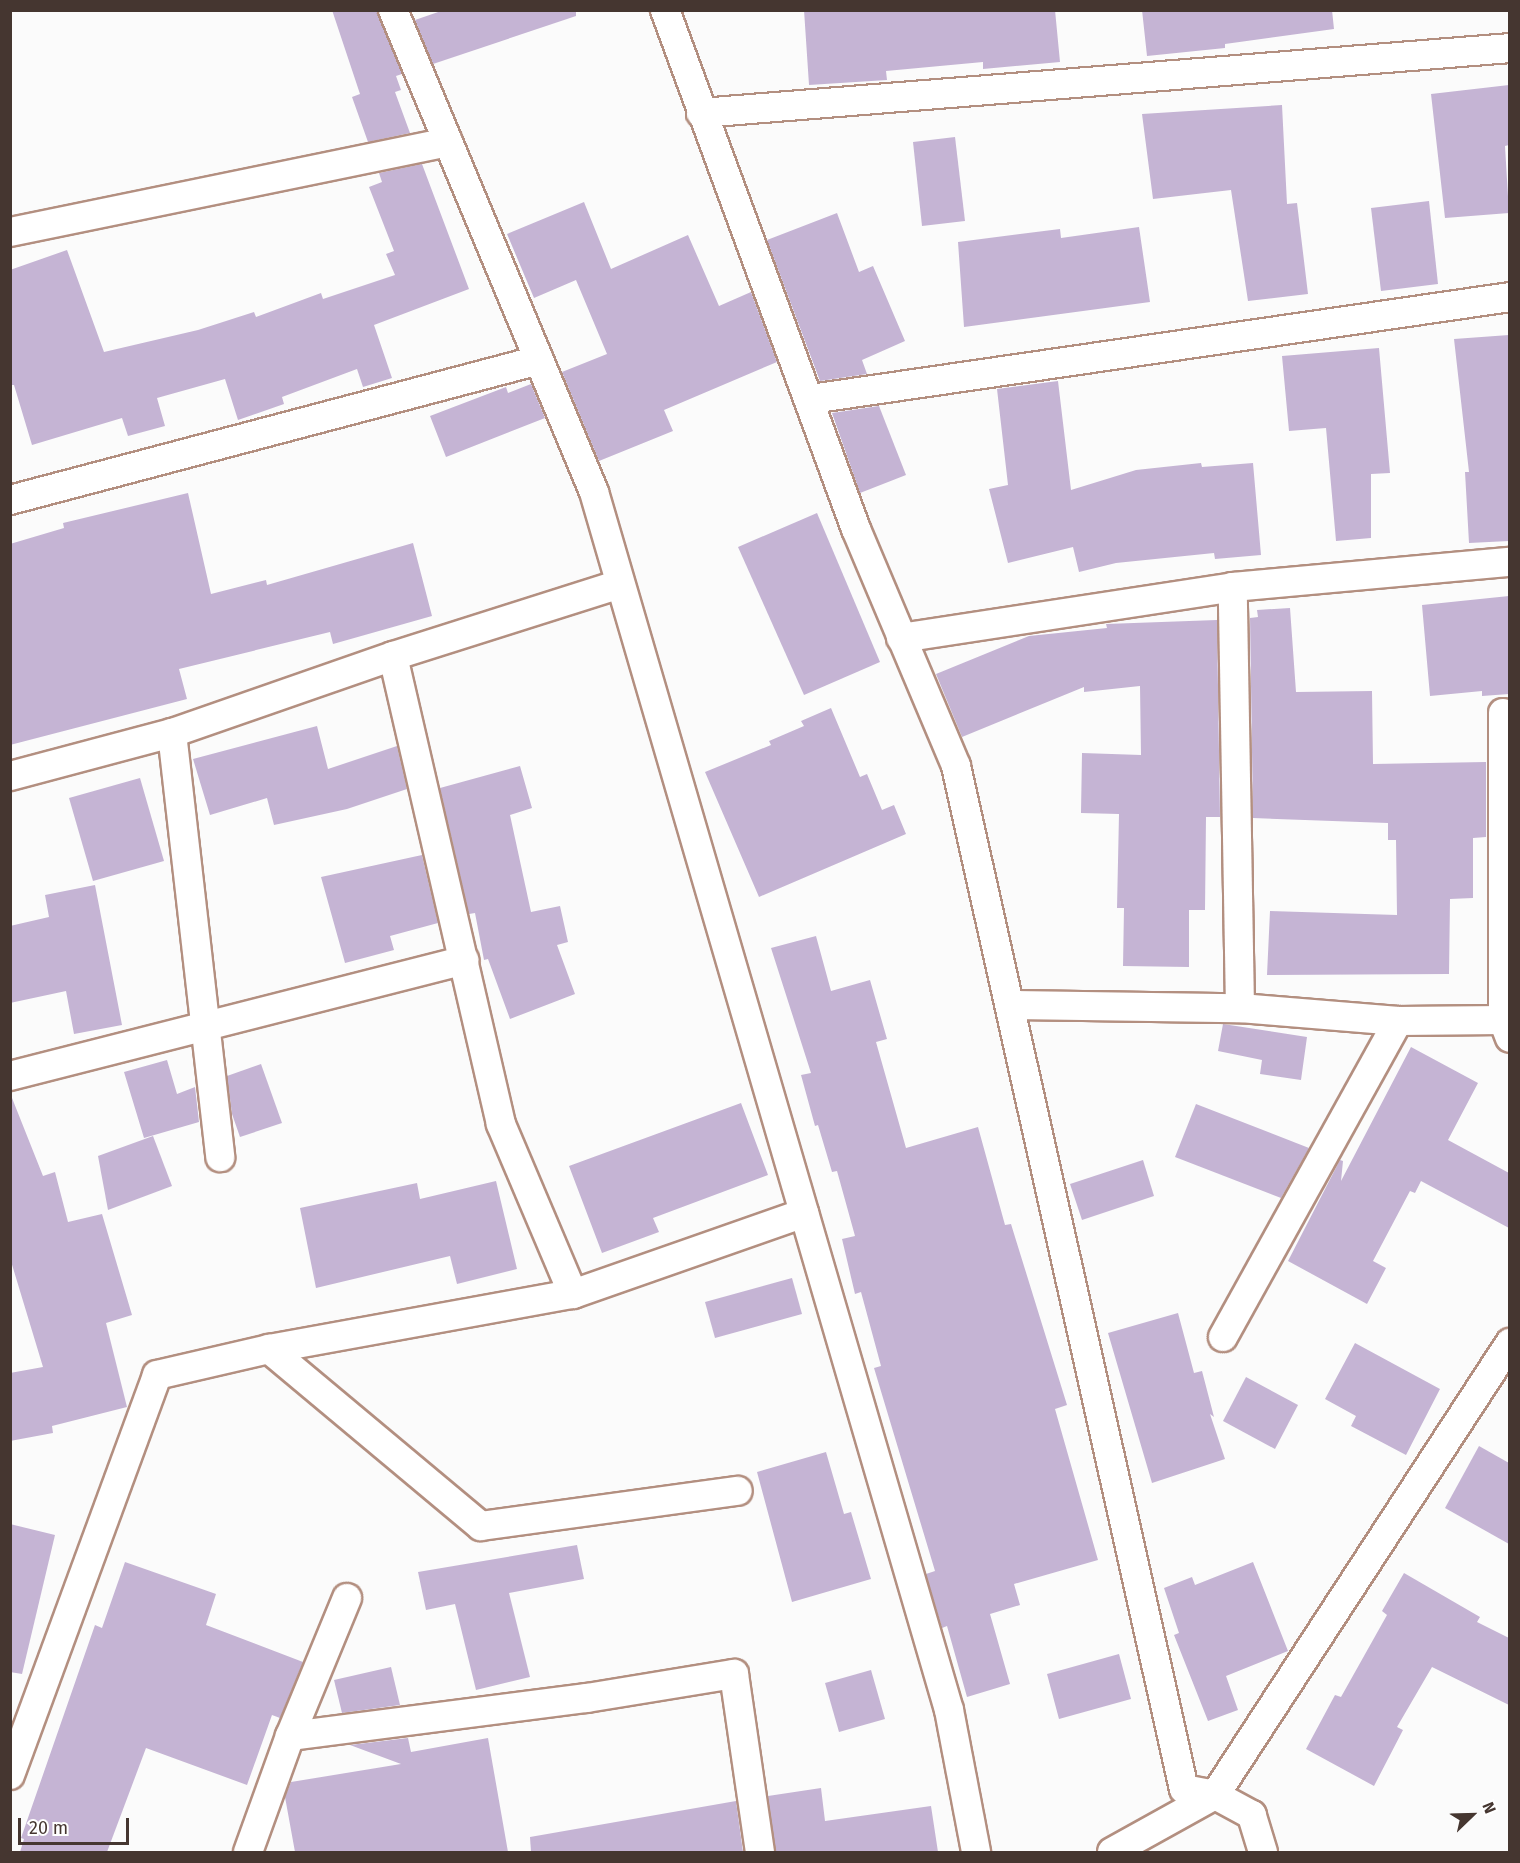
<!DOCTYPE html>
<style>
body{margin:0}
#map{position:relative;width:1520px;height:1863px;overflow:hidden;background:#fbfbfb;font-family:"Fira Sans",sans-serif}
div>[style]{position:absolute}
.building>*{inset:0;background:#c5b4d4}
.roads{filter:drop-shadow(2px 0 #b38f80) drop-shadow(-2px 0 #b38f80) drop-shadow(0 2px #b38f80) drop-shadow(0 -2px #b38f80)}
.minor>*{height:28px;margin:-14px;padding:0 14px;transform-origin:14px;border-radius:14px;background:#fff}
span{translate:-50% -50%;white-space:nowrap;text-align:center;line-height:1.15;-webkit-text-stroke:6px #fff;paint-order:stroke}
.frame{position:absolute;inset:0;border:12px solid #453630;pointer-events:none}
.north{position:absolute;left:1442px;top:1785px;width:60px;height:60px;-webkit-text-stroke:4px #fff;paint-order:stroke;rotate:67deg;font-size:16px;font-weight:700;line-height:24px;text-align:center;color:#453630}
.north::after{content:'';display:block;margin:auto;width:21px;height:27px;background:#453630;clip-path:polygon(50% 0,100% 100%,50% 72%,0 100%)}
.scale{position:absolute;left:18px;top:1818px;width:111px;height:27px;box-sizing:border-box;border:3px solid #453630;border-top:0;padding-left:8px;font-size:18px;line-height:21px;white-space:nowrap;color:#453630;-webkit-text-stroke:4px #fff;paint-order:stroke}
</style>
<div id="map">
<div class="building">
<i style="clip-path:polygon(332px 10px,377px 10px,402px 74px,396px 76px,401px 90px,395px 92px,410px 133px,368px 142px,352px 97px,360px 94px)"></i>
<i style="clip-path:polygon(444px 10px,576px 10px,576px 16px,433px 64px,415px 20px)"></i>
<i style="clip-path:polygon(804px 10px,1055px 10px,1060px 62px,983px 69px,983px 62px,886px 71px,887px 80px,809px 85px)"></i>
<i style="clip-path:polygon(1142px 10px,1332px 10px,1334px 29px,1225px 44px,1225px 48px,1147px 56px)"></i>
<i style="clip-path:polygon(1509px 85px,1509px 145px,1505px 146px,1509px 213px,1445px 218px,1431px 94px)"></i>
<i style="clip-path:polygon(1282px 105px,1287px 204px,1297px 203px,1308px 294px,1248px 301px,1231px 190px,1153px 199px,1142px 114px)"></i>
<i style="clip-path:polygon(955px 137px,965px 221px,922px 226px,913px 142px)"></i>
<i style="clip-path:polygon(422px 164px,469px 289px,374px 325px,392px 378px,363px 387px,357px 369px,282px 397px,284px 404px,238px 420px,225px 379px,157px 398px,165px 426px,128px 436px,122px 418px,32px 445px,14px 385px,10px 385px,10px 270px,67px 250px,104px 352px,198px 330px,254px 312px,256px 317px,321px 293px,323px 299px,395px 275px,386px 254px,394px 251px,369px 187px,382px 182px,379px 173px)"></i>
<i style="clip-path:polygon(1429px 201px,1438px 284px,1381px 291px,1371px 208px)"></i>
<i style="clip-path:polygon(584px 202px,611px 269px,688px 235px,719px 306px,751px 292px,777px 362px,664px 410px,673px 431px,599px 461px,562px 372px,607px 354px,576px 280px,534px 298px,507px 234px)"></i>
<i style="clip-path:polygon(837px 213px,859px 272px,873px 266px,905px 341px,862px 360px,867px 374px,820px 381px,767px 240px)"></i>
<i style="clip-path:polygon(1139px 227px,1150px 302px,964px 327px,958px 242px,1060px 229px,1061px 238px)"></i>
<i style="clip-path:polygon(1509px 335px,1509px 541px,1469px 543px,1465px 472px,1469px 472px,1454px 339px)"></i>
<i style="clip-path:polygon(1379px 348px,1390px 473px,1371px 474px,1371px 538px,1336px 541px,1326px 428px,1289px 431px,1282px 356px)"></i>
<i style="clip-path:polygon(1058px 381px,1071px 490px,1136px 470px,1201px 463px,1202px 467px,1253px 463px,1261px 555px,1215px 559px,1214px 553px,1116px 563px,1079px 572px,1073px 547px,1008px 563px,989px 489px,1008px 485px,997px 389px)"></i>
<i style="clip-path:polygon(531px 384px,545px 418px,446px 457px,430px 416px,506px 387px,508px 393px)"></i>
<i style="clip-path:polygon(879px 406px,906px 475px,860px 493px,832px 413px)"></i>
<i style="clip-path:polygon(188px 493px,211px 594px,266px 580px,267px 585px,413px 543px,432px 616px,333px 644px,330px 632px,179px 669px,187px 699px,10px 745px,10px 544px,64px 528px,63px 523px)"></i>
<i style="clip-path:polygon(817px 513px,880px 662px,804px 695px,738px 547px)"></i>
<i style="clip-path:polygon(1509px 596px,1509px 694px,1482px 696px,1482px 691px,1430px 696px,1422px 605px)"></i>
<i style="clip-path:polygon(1290px 608px,1296px 692px,1372px 691px,1373px 764px,1486px 762px,1486px 837px,1473px 838px,1473px 898px,1450px 899px,1449px 974px,1267px 975px,1270px 911px,1397px 915px,1396px 840px,1388px 840px,1388px 823px,1253px 818px,1250px 618px,1258px 617px,1257px 610px)"></i>
<i style="clip-path:polygon(1217px 620px,1220px 817px,1206px 817px,1205px 910px,1189px 910px,1189px 967px,1123px 966px,1124px 908px,1117px 908px,1119px 814px,1081px 813px,1082px 753px,1141px 755px,1140px 686px,1084px 692px,1084px 687px,962px 737px,936px 674px,1029px 636px,1107px 628px,1106px 624px)"></i>
<i style="clip-path:polygon(831px 708px,860px 777px,867px 774px,882px 810px,894px 805px,906px 834px,759px 897px,705px 772px,771px 745px,769px 741px,804px 726px,801px 721px)"></i>
<i style="clip-path:polygon(317px 726px,328px 769px,397px 746px,407px 789px,347px 809px,274px 825px,267px 798px,210px 815px,193px 759px)"></i>
<i style="clip-path:polygon(520px 766px,532px 808px,510px 815px,531px 912px,560px 906px,568px 942px,557px 945px,575px 994px,510px 1019px,488px 959px,484px 960px,475px 913px,469px 914px,440px 788px)"></i>
<i style="clip-path:polygon(140px 778px,164px 861px,93px 881px,69px 798px)"></i>
<i style="clip-path:polygon(422px 855px,438px 923px,390px 936px,394px 950px,345px 963px,321px 877px)"></i>
<i style="clip-path:polygon(95px 885px,122px 1025px,74px 1034px,66px 991px,10px 1003px,10px 926px,49px 917px,45px 895px)"></i>
<i style="clip-path:polygon(816px 936px,831px 991px,870px 980px,887px 1039px,876px 1042px,906px 1148px,978px 1127px,1005px 1225px,1011px 1224px,1067px 1405px,1055px 1409px,1098px 1560px,1014px 1584px,1020px 1605px,990px 1614px,1010px 1684px,967px 1697px,947px 1626px,942px 1628px,926px 1574px,935px 1571px,874px 1368px,881px 1366px,861px 1292px,855px 1294px,842px 1239px,855px 1236px,837px 1171px,832px 1172px,818px 1125px,815px 1126px,801px 1075px,811px 1073px,771px 948px)"></i>
<i style="clip-path:polygon(1223px 1024px,1307px 1037px,1301px 1080px,1260px 1074px,1262px 1060px,1218px 1051px)"></i>
<i style="clip-path:polygon(1411px 1047px,1478px 1083px,1448px 1140px,1509px 1173px,1509px 1228px,1421px 1181px,1415px 1193px,1410px 1191px,1373px 1261px,1386px 1268px,1367px 1304px,1288px 1261px,1340px 1160px,1343px 1161px,1341px 1181px)"></i>
<i style="clip-path:polygon(167px 1060px,177px 1094px,195px 1087px,199px 1122px,144px 1138px,124px 1072px)"></i>
<i style="clip-path:polygon(261px 1064px,282px 1123px,240px 1137px,232px 1114px,227px 1076px)"></i>
<i style="clip-path:polygon(12px 1098px,43px 1176px,55px 1172px,68px 1222px,102px 1214px,132px 1315px,106px 1323px,127px 1407px,52px 1426px,53px 1433px,10px 1441px,10px 1373px,43px 1367px,10px 1258px)"></i>
<i style="clip-path:polygon(741px 1103px,768px 1175px,653px 1218px,659px 1232px,602px 1253px,569px 1166px)"></i>
<i style="clip-path:polygon(1196px 1104px,1309px 1148px,1281px 1198px,1175px 1157px)"></i>
<i style="clip-path:polygon(153px 1136px,172px 1186px,108px 1210px,98px 1156px)"></i>
<i style="clip-path:polygon(1143px 1160px,1154px 1196px,1082px 1220px,1070px 1184px)"></i>
<i style="clip-path:polygon(496px 1181px,517px 1269px,457px 1284px,450px 1256px,316px 1288px,300px 1208px,417px 1183px,420px 1199px)"></i>
<i style="clip-path:polygon(792px 1278px,802px 1314px,715px 1338px,705px 1302px)"></i>
<i style="clip-path:polygon(1178px 1313px,1194px 1373px,1202px 1371px,1214px 1417px,1210px 1414px,1225px 1459px,1152px 1483px,1108px 1333px)"></i>
<i style="clip-path:polygon(1355px 1343px,1440px 1389px,1406px 1455px,1351px 1426px,1356px 1416px,1325px 1399px)"></i>
<i style="clip-path:polygon(1246px 1377px,1298px 1405px,1275px 1449px,1223px 1421px)"></i>
<i style="clip-path:polygon(1479px 1446px,1509px 1463px,1509px 1544px,1445px 1508px)"></i>
<i style="clip-path:polygon(826px 1452px,844px 1514px,851px 1512px,871px 1579px,792px 1602px,757px 1472px)"></i>
<i style="clip-path:polygon(10px 1524px,55px 1535px,22px 1674px,10px 1672px)"></i>
<i style="clip-path:polygon(577px 1545px,584px 1579px,509px 1593px,530px 1677px,476px 1690px,455px 1604px,426px 1610px,418px 1572px)"></i>
<i style="clip-path:polygon(125px 1562px,216px 1594px,206px 1625px,303px 1662px,280px 1718px,272px 1715px,247px 1785px,146px 1748px,107px 1852px,20px 1852px,24px 1839px,21px 1838px,95px 1625px,102px 1628px)"></i>
<i style="clip-path:polygon(1253px 1562px,1288px 1651px,1226px 1676px,1238px 1710px,1208px 1721px,1174px 1635px,1179px 1633px,1164px 1588px,1192px 1577px,1195px 1585px)"></i>
<i style="clip-path:polygon(1404px 1573px,1480px 1617px,1477px 1622px,1509px 1638px,1509px 1705px,1432px 1667px,1397px 1727px,1403px 1730px,1374px 1786px,1306px 1749px,1335px 1695px,1341px 1697px,1387px 1615px,1382px 1611px)"></i>
<i style="clip-path:polygon(1119px 1654px,1131px 1699px,1059px 1719px,1047px 1674px)"></i>
<i style="clip-path:polygon(391px 1667px,400px 1705px,342px 1713px,334px 1680px)"></i>
<i style="clip-path:polygon(871px 1670px,885px 1719px,839px 1732px,825px 1683px)"></i>
<i style="clip-path:polygon(408px 1738px,411px 1752px,488px 1738px,508px 1852px,295px 1852px,285px 1797px,291px 1782px,401px 1764px,350px 1745px)"></i>
<i style="clip-path:polygon(821px 1788px,825px 1821px,931px 1806px,938px 1852px,776px 1852px,768px 1796px)"></i>
<i style="clip-path:polygon(736px 1801px,743px 1852px,531px 1852px,530px 1837px)"></i>
</div>
<div class="roads">
<div class="minor">
<i style="left:393px;top:10px;width:522px;rotate:67.36deg"></i>
<i style="left:594px;top:492px;width:1269px;rotate:73.75deg"></i>
<i style="left:949px;top:1710px;width:145px;rotate:79.2deg"></i>
<i style="left:665px;top:10px;width:553px;rotate:69.8deg"></i>
<i style="left:856px;top:529px;width:257px;rotate:67.1deg"></i>
<i style="left:956px;top:766px;width:1048px;rotate:77.44deg"></i>
<i style="left:1184px;top:1789px;width:32px;rotate:11deg"></i>
<i style="left:701px;top:113px;width:812px;rotate:-4.59deg"></i>
<i style="left:10px;top:232px;width:447px;rotate:-11.6deg"></i>
<i style="left:811px;top:399px;width:706px;rotate:-8.3deg"></i>
<i style="left:10px;top:500px;width:547px;rotate:-14.82deg"></i>
<i style="left:901px;top:638px;width:336px;rotate:-8.7deg"></i>
<i style="left:1503px;top:713px;width:307px;rotate:90deg"></i>
<i style="left:1503px;top:1020px;width:19px;rotate:69deg"></i>
<i style="left:172px;top:733px;width:427px;rotate:83.5deg"></i>
<i style="left:10px;top:776px;width:168px;rotate:-14.9deg"></i>
<i style="left:172px;top:733px;width:234px;rotate:-19.2deg"></i>
<i style="left:393px;top:656px;width:238px;rotate:-17.6deg"></i>
<i style="left:1011px;top:1005px;width:229px;rotate:0.8deg"></i>
<i style="left:1240px;top:1008px;width:421px;rotate:-91deg"></i>
<i style="left:1233px;top:587px;width:278px;rotate:-5.2deg"></i>
<i style="left:1240px;top:1008px;width:159px;rotate:4.7deg"></i>
<i style="left:1398px;top:1021px;width:105px;rotate:-0.5deg"></i>
<i style="left:10px;top:1076px;width:469px;rotate:-14.3deg"></i>
<i style="left:573px;top:1294px;width:245px;rotate:-19.3deg"></i>
<i style="left:1223px;top:1337px;width:361px;rotate:-61deg"></i>
<i style="left:269px;top:1349px;width:276px;rotate:39.9deg"></i>
<i style="left:481px;top:1526px;width:259px;rotate:-7.8deg"></i>
<i style="left:347px;top:1598px;width:149px;rotate:112.4deg"></i>
<i style="left:290px;top:1736px;width:299px;rotate:-7.3deg"></i>
<i style="left:587px;top:1698px;width:149px;rotate:-9.3deg"></i>
<i style="left:734px;top:1674px;width:180px;rotate:81.7deg"></i>
<i style="left:10px;top:1775px;width:426px;rotate:-69.8deg"></i>
<i style="left:157px;top:1375px;width:115px;rotate:-13.1deg"></i>
<i style="left:269px;top:1349px;width:309px;rotate:-10.3deg"></i>
<i style="left:573px;top:1294px;width:185px;rotate:-113deg"></i>
<i style="left:501px;top:1124px;width:480px;rotate:-103deg"></i>
<i style="left:248px;top:1852px;width:123px;rotate:-70.1deg"></i>
<i style="left:1112px;top:1852px;width:118px;rotate:-29deg"></i>
<i style="left:1263px;top:1852px;width:39px;rotate:-107deg"></i>
<i style="left:1252px;top:1815px;width:42px;rotate:-151.6deg"></i>
<i style="left:1215px;top:1795px;width:540px;rotate:-56.87deg"></i>
</div>
</div>
<div class="frame"></div>
<div class="north">N</div>
<div class="scale">20 m</div>
</div>
